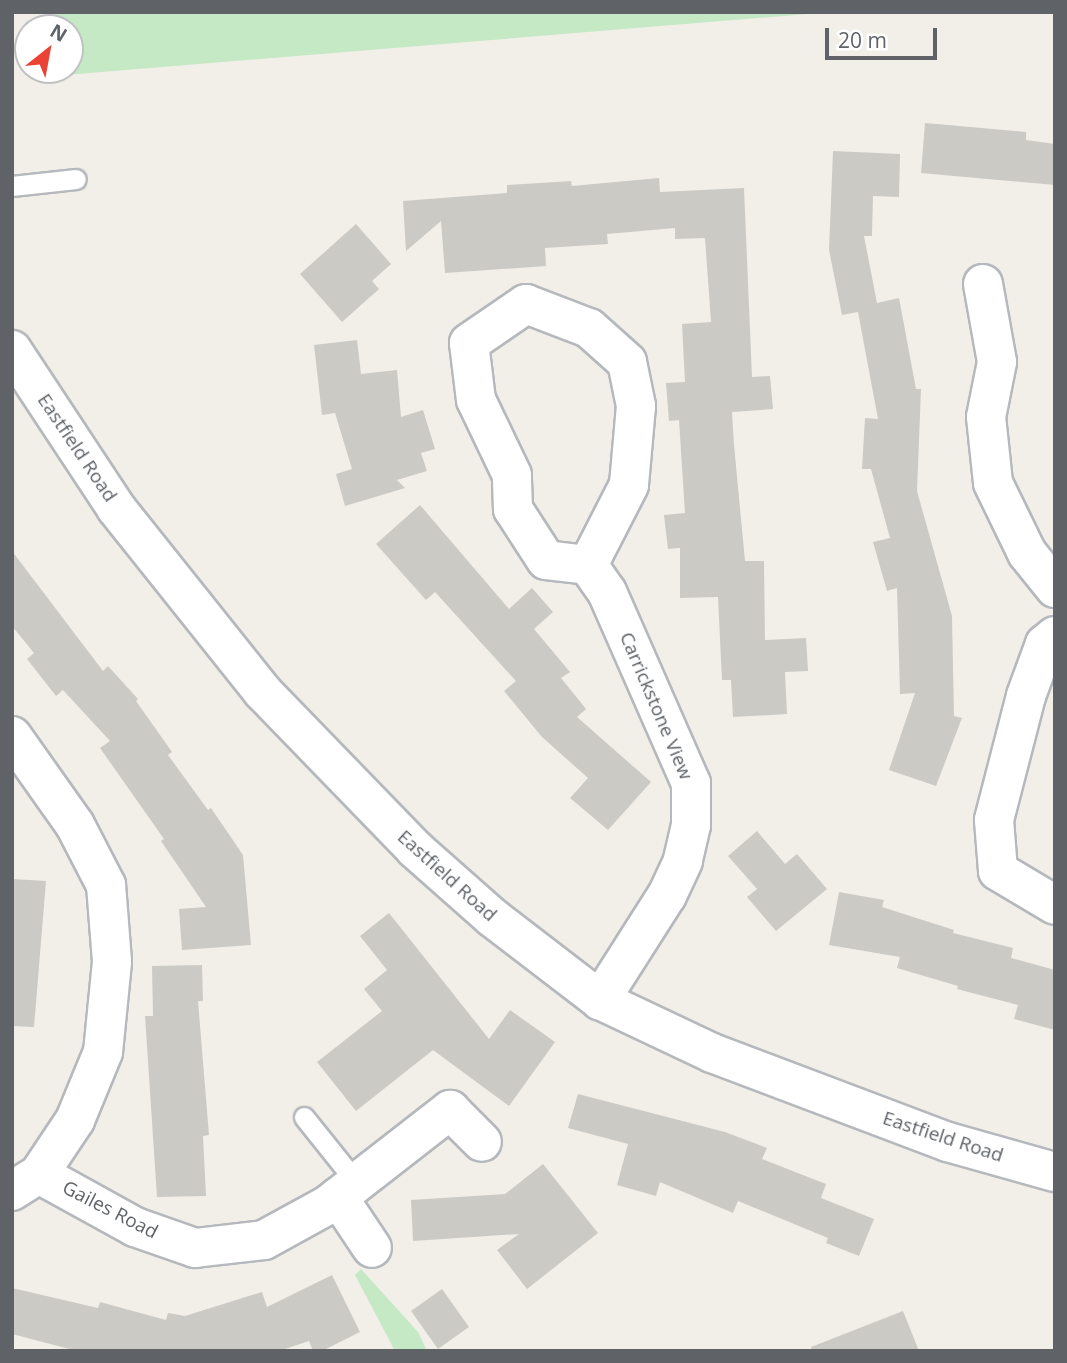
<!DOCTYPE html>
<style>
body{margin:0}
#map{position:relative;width:1067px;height:1363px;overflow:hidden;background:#f1efe8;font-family:"Open Sans",sans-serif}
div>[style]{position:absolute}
.green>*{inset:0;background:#c5e8c5}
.building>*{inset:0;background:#cccac5}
.roads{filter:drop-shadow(2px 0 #b5b8bc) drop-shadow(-2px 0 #b5b8bc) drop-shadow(0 2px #b5b8bc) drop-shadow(0 -2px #b5b8bc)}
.lane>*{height:19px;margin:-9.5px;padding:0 9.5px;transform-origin:9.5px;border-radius:9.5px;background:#fff}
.street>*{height:38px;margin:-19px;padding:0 19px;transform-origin:19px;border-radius:19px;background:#fff}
.secondary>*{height:38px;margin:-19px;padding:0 19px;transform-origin:19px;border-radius:19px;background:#fff}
span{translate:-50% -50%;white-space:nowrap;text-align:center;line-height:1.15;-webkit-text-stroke:5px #fff;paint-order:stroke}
.street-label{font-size:19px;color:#5f6368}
.frame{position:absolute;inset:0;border:14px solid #5f6368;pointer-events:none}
.north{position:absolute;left:14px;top:14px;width:70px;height:70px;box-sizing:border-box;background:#fff;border:2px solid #bfc1c3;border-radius:50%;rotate:31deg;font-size:19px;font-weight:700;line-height:28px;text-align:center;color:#5f6368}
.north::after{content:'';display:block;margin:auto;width:24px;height:32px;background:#ea4335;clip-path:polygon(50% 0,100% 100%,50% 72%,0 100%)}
.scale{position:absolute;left:825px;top:28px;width:112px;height:32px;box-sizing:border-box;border:4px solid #5f6368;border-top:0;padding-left:9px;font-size:21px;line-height:24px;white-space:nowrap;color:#5f6368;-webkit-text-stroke:5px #fff;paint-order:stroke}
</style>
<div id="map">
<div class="green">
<i style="clip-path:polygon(50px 12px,831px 12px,53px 76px,53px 70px,70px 70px,70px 28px,51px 28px)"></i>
<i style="clip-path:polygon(361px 1269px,418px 1332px,427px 1351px,395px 1351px,355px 1275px)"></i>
</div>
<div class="building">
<i style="clip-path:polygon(925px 123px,1026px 132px,1026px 140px,1055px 144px,1055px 185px,921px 173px)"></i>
<i style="clip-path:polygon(833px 151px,900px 154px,899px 197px,873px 196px,872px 236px,864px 236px,877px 303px,899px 298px,916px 389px,921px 389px,917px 491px,952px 616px,954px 716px,962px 718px,936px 786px,889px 770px,915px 693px,900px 694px,897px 588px,887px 591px,873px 542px,890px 538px,871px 469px,862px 469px,865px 418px,878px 419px,858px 312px,842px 315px,829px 250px)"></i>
<i style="clip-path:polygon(659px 178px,660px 192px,744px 188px,752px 377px,770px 376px,773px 409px,732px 412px,734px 445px,745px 561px,764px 561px,765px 640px,806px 638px,808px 671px,785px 672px,787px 714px,733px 717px,731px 680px,722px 680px,718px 597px,680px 598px,680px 548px,668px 549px,664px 515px,685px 513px,679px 420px,669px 421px,666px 383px,685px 382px,682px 324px,711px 322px,705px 238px,675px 239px,675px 228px,607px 234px,608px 244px,545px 248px,546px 266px,445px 273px,441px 221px,406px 251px,403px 201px,507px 193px,507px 185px,571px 181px,572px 186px)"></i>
<i style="clip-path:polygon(356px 224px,391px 264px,372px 281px,379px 289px,342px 322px,300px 274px)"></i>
<i style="clip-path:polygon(357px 340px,361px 374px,397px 370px,401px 417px,423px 410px,435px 449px,421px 453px,427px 471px,397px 480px,405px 488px,345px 506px,336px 474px,352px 469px,335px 413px,322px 415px,314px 345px)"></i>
<i style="clip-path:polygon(420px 505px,509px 609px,532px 588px,553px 612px,534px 629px,570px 672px,561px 678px,586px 709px,577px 717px,651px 782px,608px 830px,570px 798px,588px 778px,542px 737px,504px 691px,516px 681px,435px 592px,426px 600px,376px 544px)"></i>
<i style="clip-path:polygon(12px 551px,103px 671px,108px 666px,138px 699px,136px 701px,172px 752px,168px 755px,208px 810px,211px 808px,243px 855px,251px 945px,182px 950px,179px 909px,206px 907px,161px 841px,164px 839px,100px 748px,110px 741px,63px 690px,56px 696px,27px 659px,34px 653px,12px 626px)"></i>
<i style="clip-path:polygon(757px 831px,785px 864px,797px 854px,827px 889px,776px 931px,747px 897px,757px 889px,728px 856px)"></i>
<i style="clip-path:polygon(12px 879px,46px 881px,34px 1027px,12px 1026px)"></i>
<i style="clip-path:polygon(839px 892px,884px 900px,882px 907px,954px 930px,953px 933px,1013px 948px,1011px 958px,1055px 970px,1055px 1030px,1014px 1019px,1018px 1005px,957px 989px,958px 986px,897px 968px,900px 957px,829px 945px)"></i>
<i style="clip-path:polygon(389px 913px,489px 1039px,510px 1010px,555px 1042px,509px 1106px,433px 1050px,356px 1111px,317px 1062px,382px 1011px,364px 989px,387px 970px,360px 936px)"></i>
<i style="clip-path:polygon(202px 965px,203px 1001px,198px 1001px,209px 1135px,203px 1136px,206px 1196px,157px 1197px,145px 1016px,153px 1016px,152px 966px)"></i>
<i style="clip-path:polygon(578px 1094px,725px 1132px,767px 1148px,762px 1159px,826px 1184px,821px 1198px,874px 1219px,859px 1256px,826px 1243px,828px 1238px,738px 1201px,733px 1213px,660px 1182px,656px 1196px,617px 1185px,628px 1144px,568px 1128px)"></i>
<i style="clip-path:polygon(543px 1164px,598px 1233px,527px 1289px,497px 1250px,519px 1234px,413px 1241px,411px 1200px,505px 1194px)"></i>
<i style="clip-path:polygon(332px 1275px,360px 1332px,322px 1351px,313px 1351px,309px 1341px,279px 1351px,77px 1351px,12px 1334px,12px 1288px,98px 1308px,100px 1302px,166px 1320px,168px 1313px,185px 1316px,262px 1292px,267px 1307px)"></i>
<i style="clip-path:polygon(442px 1289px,469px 1327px,438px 1349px,411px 1311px)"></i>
<i style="clip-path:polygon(903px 1311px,919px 1351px,812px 1351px,811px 1347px)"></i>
</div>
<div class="roads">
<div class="lane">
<i style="left:12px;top:186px;width:64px;rotate:-6.2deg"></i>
<i style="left:304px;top:1117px;width:83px;rotate:51.3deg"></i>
</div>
<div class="street">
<i style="left:983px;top:284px;width:79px;rotate:79.8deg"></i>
<i style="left:997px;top:362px;width:56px;rotate:101.3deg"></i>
<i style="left:986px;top:417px;width:66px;rotate:83.9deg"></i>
<i style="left:993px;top:483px;width:78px;rotate:64.1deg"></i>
<i style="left:1027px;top:553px;width:45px;rotate:51.3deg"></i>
<i style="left:588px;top:565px;width:42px;rotate:-173.2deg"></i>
<i style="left:546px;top:560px;width:61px;rotate:-122.9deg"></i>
<i style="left:513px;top:509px;width:34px;rotate:-92deg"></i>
<i style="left:512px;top:475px;width:83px;rotate:-115.6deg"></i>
<i style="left:476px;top:400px;width:57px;rotate:-97deg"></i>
<i style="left:469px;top:343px;width:69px;rotate:-34.4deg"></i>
<i style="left:526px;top:304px;width:67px;rotate:20.9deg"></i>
<i style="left:589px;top:328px;width:51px;rotate:41.8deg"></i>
<i style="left:627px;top:362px;width:45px;rotate:78.4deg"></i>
<i style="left:636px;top:406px;width:79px;rotate:95.1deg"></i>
<i style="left:629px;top:485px;width:90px;rotate:117.1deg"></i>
<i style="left:588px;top:565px;width:33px;rotate:55deg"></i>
<i style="left:607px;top:592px;width:209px;rotate:66.3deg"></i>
<i style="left:691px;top:783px;width:42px;rotate:90deg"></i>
<i style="left:691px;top:825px;width:37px;rotate:103deg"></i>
<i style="left:683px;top:861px;width:38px;rotate:115deg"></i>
<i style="left:667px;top:895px;width:125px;rotate:122.5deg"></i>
<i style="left:1055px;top:636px;width:13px;rotate:141deg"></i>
<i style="left:1045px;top:644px;width:55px;rotate:110.1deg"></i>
<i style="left:1026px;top:696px;width:128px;rotate:104.5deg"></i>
<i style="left:994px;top:820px;width:51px;rotate:85.5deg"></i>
<i style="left:998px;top:871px;width:66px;rotate:30.8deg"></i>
<i style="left:12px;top:736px;width:109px;rotate:54.7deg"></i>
<i style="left:75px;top:825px;width:68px;rotate:62.7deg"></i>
<i style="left:106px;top:885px;width:77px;rotate:85.5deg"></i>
<i style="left:112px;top:962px;width:90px;rotate:95.7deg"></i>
<i style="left:103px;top:1052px;width:74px;rotate:112.4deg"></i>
<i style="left:75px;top:1120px;width:65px;rotate:123.7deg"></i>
<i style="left:39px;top:1174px;width:32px;rotate:148deg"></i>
<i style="left:39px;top:1174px;width:110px;rotate:28.9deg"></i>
<i style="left:135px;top:1227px;width:64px;rotate:19.3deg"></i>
<i style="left:195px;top:1248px;width:69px;rotate:-6.6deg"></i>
<i style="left:264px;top:1240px;width:73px;rotate:-28.7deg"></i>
<i style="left:328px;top:1205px;width:155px;rotate:-37.9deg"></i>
<i style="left:450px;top:1110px;width:45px;rotate:45deg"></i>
<i style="left:338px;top:1197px;width:61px;rotate:56.3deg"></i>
</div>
<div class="secondary">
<i style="left:12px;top:350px;width:189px;rotate:56.6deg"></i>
<i style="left:116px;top:508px;width:234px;rotate:51.4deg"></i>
<i style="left:262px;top:691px;width:220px;rotate:45.9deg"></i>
<i style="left:415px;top:849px;width:104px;rotate:41.5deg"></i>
<i style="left:493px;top:918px;width:135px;rotate:37.5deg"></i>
<i style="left:600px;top:1000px;width:124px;rotate:25.3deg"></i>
<i style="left:712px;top:1053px;width:252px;rotate:20.7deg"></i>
<i style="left:948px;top:1142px;width:111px;rotate:15.7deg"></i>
</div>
</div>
<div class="street-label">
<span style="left:77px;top:448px;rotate:56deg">Eastfield Road</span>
<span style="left:656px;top:706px;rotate:67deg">Carrickstone View</span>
<span style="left:447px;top:876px;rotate:42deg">Eastfield Road</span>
<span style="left:943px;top:1137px;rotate:18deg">Eastfield Road</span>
<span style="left:110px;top:1210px;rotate:27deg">Gailes Road</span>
</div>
<div class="frame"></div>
<div class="north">N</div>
<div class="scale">20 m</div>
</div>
